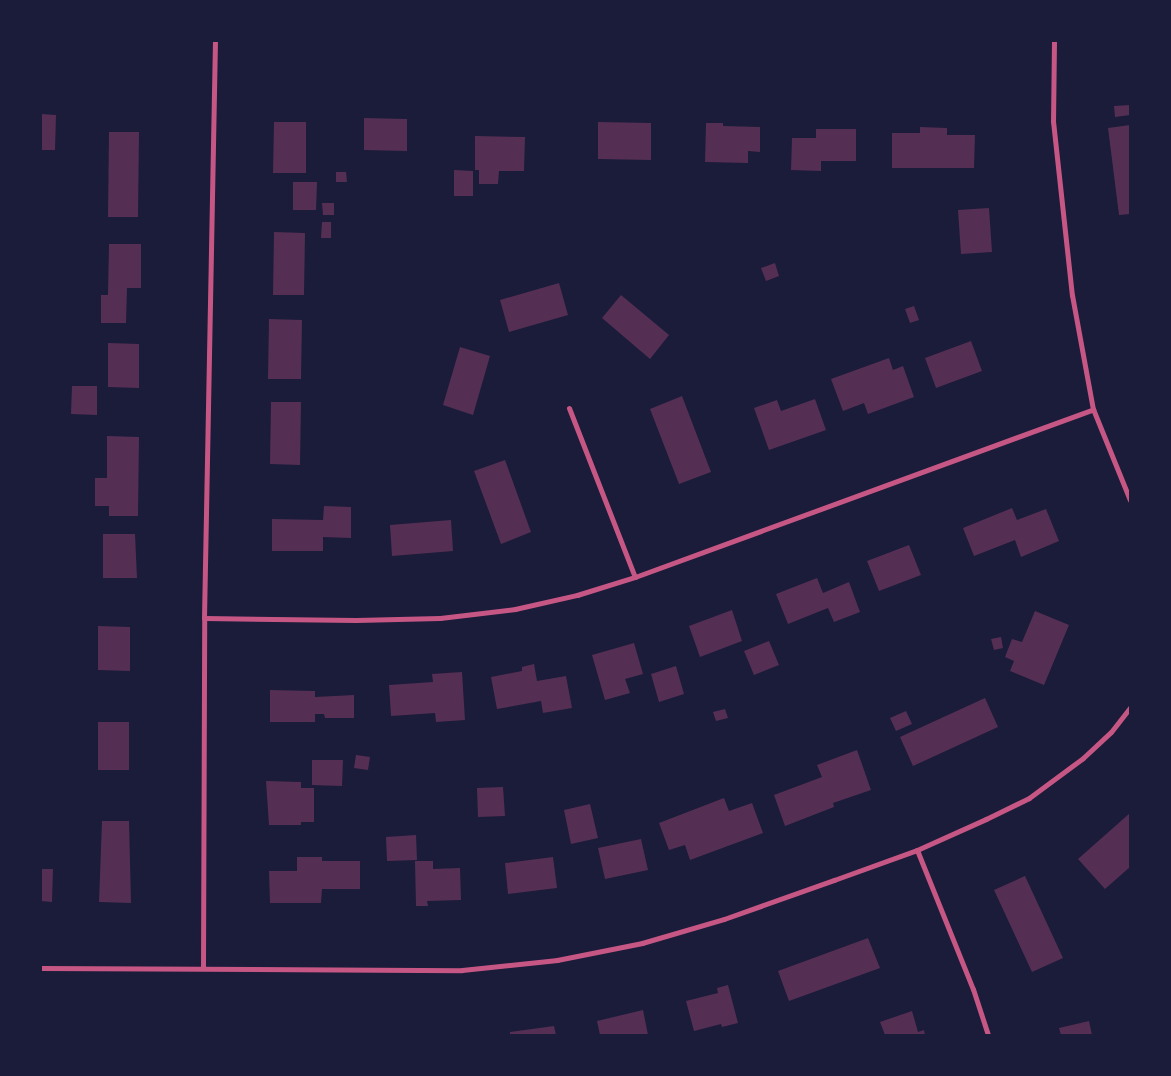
<!DOCTYPE html>
<style>
body{margin:0}
#map{position:relative;width:1171px;height:1076px;overflow:hidden;background:#1b1b3a;font-family:"Asap Condensed",sans-serif}
div>[style]{position:absolute}
.building>*{inset:0;background:#542f53}
.minor>*{height:5px;margin:-2.5px;padding:0 2.5px;transform-origin:2.5px;border-radius:2.5px;background:#c65784}
span{translate:-50% -50%;white-space:nowrap;text-align:center;line-height:1.15;-webkit-text-stroke:4px #1b1b3a;paint-order:stroke}
.frame{position:absolute;inset:0;border:42px solid #1b1b3a;pointer-events:none}
</style>
<div id="map">
<div class="building">
<i style="clip-path:polygon(1130px 105px,1130px 115px,1115px 117px,1114px 106px)"></i>
<i style="clip-path:polygon(41px 114px,56px 115px,55px 150px,41px 150px)"></i>
<i style="clip-path:polygon(364px 118px,407px 119px,407px 151px,364px 150px)"></i>
<i style="clip-path:polygon(274px 122px,306px 122px,306px 173px,273px 173px)"></i>
<i style="clip-path:polygon(598px 122px,651px 123px,651px 160px,598px 159px)"></i>
<i style="clip-path:polygon(706px 123px,723px 123px,723px 126px,760px 127px,760px 152px,748px 151px,748px 163px,705px 162px)"></i>
<i style="clip-path:polygon(1130px 125px,1130px 214px,1119px 215px,1108px 128px)"></i>
<i style="clip-path:polygon(920px 127px,947px 128px,947px 135px,975px 135px,974px 168px,892px 168px,892px 133px,920px 133px)"></i>
<i style="clip-path:polygon(816px 129px,856px 129px,856px 161px,821px 161px,821px 171px,791px 170px,792px 138px,816px 138px)"></i>
<i style="clip-path:polygon(109px 132px,139px 132px,138px 217px,108px 217px)"></i>
<i style="clip-path:polygon(475px 136px,525px 137px,524px 171px,499px 171px,498px 184px,479px 184px,479px 170px,475px 170px)"></i>
<i style="clip-path:polygon(454px 170px,473px 171px,473px 196px,454px 196px)"></i>
<i style="clip-path:polygon(336px 172px,346px 172px,347px 182px,336px 182px)"></i>
<i style="clip-path:polygon(293px 182px,317px 182px,316px 210px,293px 210px)"></i>
<i style="clip-path:polygon(322px 203px,334px 203px,334px 215px,323px 215px)"></i>
<i style="clip-path:polygon(989px 208px,992px 252px,961px 254px,958px 210px)"></i>
<i style="clip-path:polygon(322px 222px,331px 222px,331px 238px,321px 238px)"></i>
<i style="clip-path:polygon(274px 232px,305px 233px,304px 295px,273px 295px)"></i>
<i style="clip-path:polygon(109px 244px,141px 244px,141px 288px,127px 288px,126px 323px,101px 323px,101px 295px,108px 295px)"></i>
<i style="clip-path:polygon(775px 263px,779px 276px,766px 281px,761px 268px)"></i>
<i style="clip-path:polygon(559px 283px,568px 315px,509px 332px,500px 300px)"></i>
<i style="clip-path:polygon(621px 295px,669px 335px,650px 359px,602px 318px)"></i>
<i style="clip-path:polygon(914px 306px,919px 320px,910px 323px,905px 309px)"></i>
<i style="clip-path:polygon(269px 319px,302px 320px,301px 379px,268px 379px)"></i>
<i style="clip-path:polygon(971px 341px,982px 371px,936px 388px,925px 358px)"></i>
<i style="clip-path:polygon(108px 343px,139px 344px,139px 388px,108px 387px)"></i>
<i style="clip-path:polygon(460px 347px,490px 356px,473px 415px,443px 405px)"></i>
<i style="clip-path:polygon(889px 358px,893px 370px,903px 366px,914px 397px,868px 414px,864px 403px,843px 411px,831px 379px)"></i>
<i style="clip-path:polygon(72px 386px,97px 386px,97px 415px,71px 414px)"></i>
<i style="clip-path:polygon(682px 396px,711px 472px,679px 484px,650px 409px)"></i>
<i style="clip-path:polygon(815px 399px,826px 430px,769px 450px,754px 408px,777px 400px,781px 411px)"></i>
<i style="clip-path:polygon(271px 402px,301px 402px,300px 465px,270px 464px)"></i>
<i style="clip-path:polygon(107px 436px,139px 437px,138px 516px,109px 516px,109px 506px,95px 506px,95px 478px,107px 478px)"></i>
<i style="clip-path:polygon(505px 460px,531px 532px,501px 544px,474px 471px)"></i>
<i style="clip-path:polygon(324px 506px,351px 507px,351px 538px,323px 537px,323px 551px,272px 551px,272px 519px,323px 520px)"></i>
<i style="clip-path:polygon(1012px 508px,1017px 520px,1046px 509px,1059px 541px,1021px 557px,1015px 540px,974px 556px,963px 528px)"></i>
<i style="clip-path:polygon(451px 520px,453px 551px,392px 556px,390px 525px)"></i>
<i style="clip-path:polygon(103px 534px,135px 534px,137px 578px,103px 578px)"></i>
<i style="clip-path:polygon(909px 545px,921px 575px,879px 591px,867px 561px)"></i>
<i style="clip-path:polygon(817px 578px,823px 593px,849px 582px,860px 612px,834px 622px,828px 608px,788px 624px,776px 594px)"></i>
<i style="clip-path:polygon(732px 610px,742px 641px,700px 657px,689px 626px)"></i>
<i style="clip-path:polygon(1035px 611px,1069px 625px,1044px 685px,1010px 671px,1014px 661px,1005px 657px,1012px 639px,1022px 642px)"></i>
<i style="clip-path:polygon(98px 626px,130px 627px,130px 671px,98px 670px)"></i>
<i style="clip-path:polygon(1001px 637px,1003px 648px,994px 650px,991px 639px)"></i>
<i style="clip-path:polygon(769px 641px,779px 665px,754px 675px,744px 651px)"></i>
<i style="clip-path:polygon(634px 643px,643px 674px,625px 679px,630px 693px,605px 700px,592px 655px)"></i>
<i style="clip-path:polygon(534px 664px,537px 681px,566px 676px,572px 708px,543px 713px,541px 701px,497px 709px,491px 677px,522px 671px,522px 667px)"></i>
<i style="clip-path:polygon(676px 666px,684px 694px,659px 702px,651px 674px)"></i>
<i style="clip-path:polygon(462px 672px,465px 720px,436px 722px,435px 713px,391px 716px,389px 685px,433px 682px,432px 674px)"></i>
<i style="clip-path:polygon(270px 690px,315px 691px,315px 697px,354px 695px,354px 718px,325px 718px,324px 714px,315px 714px,315px 722px,270px 722px)"></i>
<i style="clip-path:polygon(985px 698px,998px 727px,913px 766px,900px 737px)"></i>
<i style="clip-path:polygon(725px 709px,728px 718px,716px 721px,713px 712px)"></i>
<i style="clip-path:polygon(906px 711px,912px 724px,896px 731px,890px 718px)"></i>
<i style="clip-path:polygon(98px 722px,129px 722px,129px 770px,98px 770px)"></i>
<i style="clip-path:polygon(857px 750px,871px 790px,833px 803px,834px 807px,785px 826px,774px 795px,822px 777px,817px 765px)"></i>
<i style="clip-path:polygon(356px 755px,370px 757px,368px 770px,354px 768px)"></i>
<i style="clip-path:polygon(312px 760px,343px 760px,342px 786px,312px 785px)"></i>
<i style="clip-path:polygon(266px 781px,301px 782px,301px 788px,314px 788px,314px 822px,301px 822px,301px 825px,269px 825px)"></i>
<i style="clip-path:polygon(503px 787px,505px 816px,478px 817px,477px 788px)"></i>
<i style="clip-path:polygon(724px 798px,729px 811px,752px 803px,763px 833px,690px 860px,685px 845px,669px 850px,659px 823px)"></i>
<i style="clip-path:polygon(590px 804px,598px 838px,571px 844px,564px 810px)"></i>
<i style="clip-path:polygon(1130px 813px,1130px 867px,1105px 889px,1078px 859px)"></i>
<i style="clip-path:polygon(102px 821px,129px 821px,131px 903px,99px 902px)"></i>
<i style="clip-path:polygon(416px 835px,417px 860px,387px 861px,386px 837px)"></i>
<i style="clip-path:polygon(641px 839px,648px 870px,605px 879px,598px 848px)"></i>
<i style="clip-path:polygon(297px 857px,322px 857px,322px 861px,360px 861px,360px 889px,322px 889px,321px 903px,270px 903px,269px 871px,297px 871px)"></i>
<i style="clip-path:polygon(553px 857px,557px 888px,508px 894px,505px 863px)"></i>
<i style="clip-path:polygon(415px 861px,433px 861px,433px 869px,460px 868px,461px 900px,427px 901px,428px 906px,416px 906px)"></i>
<i style="clip-path:polygon(41px 869px,53px 869px,52px 902px,41px 901px)"></i>
<i style="clip-path:polygon(1025px 876px,1063px 958px,1032px 972px,994px 890px)"></i>
<i style="clip-path:polygon(868px 938px,880px 968px,789px 1001px,778px 971px)"></i>
<i style="clip-path:polygon(728px 985px,738px 1023px,722px 1027px,721px 1024px,694px 1031px,686px 1001px,718px 993px,717px 988px)"></i>
<i style="clip-path:polygon(643px 1010px,648px 1035px,600px 1035px,597px 1021px)"></i>
<i style="clip-path:polygon(912px 1011px,918px 1032px,924px 1030px,925px 1035px,885px 1035px,880px 1022px)"></i>
<i style="clip-path:polygon(1089px 1021px,1092px 1035px,1061px 1035px,1059px 1028px)"></i>
<i style="clip-path:polygon(554px 1026px,556px 1035px,510px 1035px,510px 1032px)"></i>
</div>
<div class="minor">
<i style="left:1054px;top:41px;width:80px;rotate:90.7deg"></i>
<i style="left:1053px;top:121px;width:175px;rotate:83.8deg"></i>
<i style="left:1072px;top:295px;width:116px;rotate:79.6deg"></i>
<i style="left:1093px;top:409px;width:98px;rotate:67.9deg"></i>
<i style="left:569px;top:408px;width:181px;rotate:68.7deg"></i>
<i style="left:204px;top:618px;width:152px;rotate:0.8deg"></i>
<i style="left:356px;top:620px;width:84px;rotate:-1.4deg"></i>
<i style="left:440px;top:618px;width:76px;rotate:-6.8deg"></i>
<i style="left:515px;top:609px;width:64px;rotate:-12.7deg"></i>
<i style="left:577px;top:595px;width:61px;rotate:-17.2deg"></i>
<i style="left:635px;top:577px;width:488px;rotate:-20.1deg"></i>
<i style="left:917px;top:850px;width:150px;rotate:68.1deg"></i>
<i style="left:973px;top:989px;width:48px;rotate:71.9deg"></i>
<i style="left:41px;top:968px;width:421px;rotate:0.3deg"></i>
<i style="left:462px;top:970px;width:96px;rotate:-6deg"></i>
<i style="left:557px;top:960px;width:87px;rotate:-11.3deg"></i>
<i style="left:642px;top:943px;width:85px;rotate:-16.3deg"></i>
<i style="left:724px;top:919px;width:117px;rotate:-19.5deg"></i>
<i style="left:834px;top:880px;width:88px;rotate:-19.9deg"></i>
<i style="left:917px;top:850px;width:76px;rotate:-24.2deg"></i>
<i style="left:986px;top:819px;width:48px;rotate:-26deg"></i>
<i style="left:1029px;top:798px;width:67px;rotate:-36.5deg"></i>
<i style="left:1083px;top:758px;width:38px;rotate:-43deg"></i>
<i style="left:1111px;top:732px;width:31px;rotate:-52deg"></i>
<i style="left:203px;top:968px;width:350px;rotate:-89.8deg"></i>
<i style="left:204px;top:618px;width:577px;rotate:-88.91deg"></i>
</div>
<div class="frame"></div>
</div>
